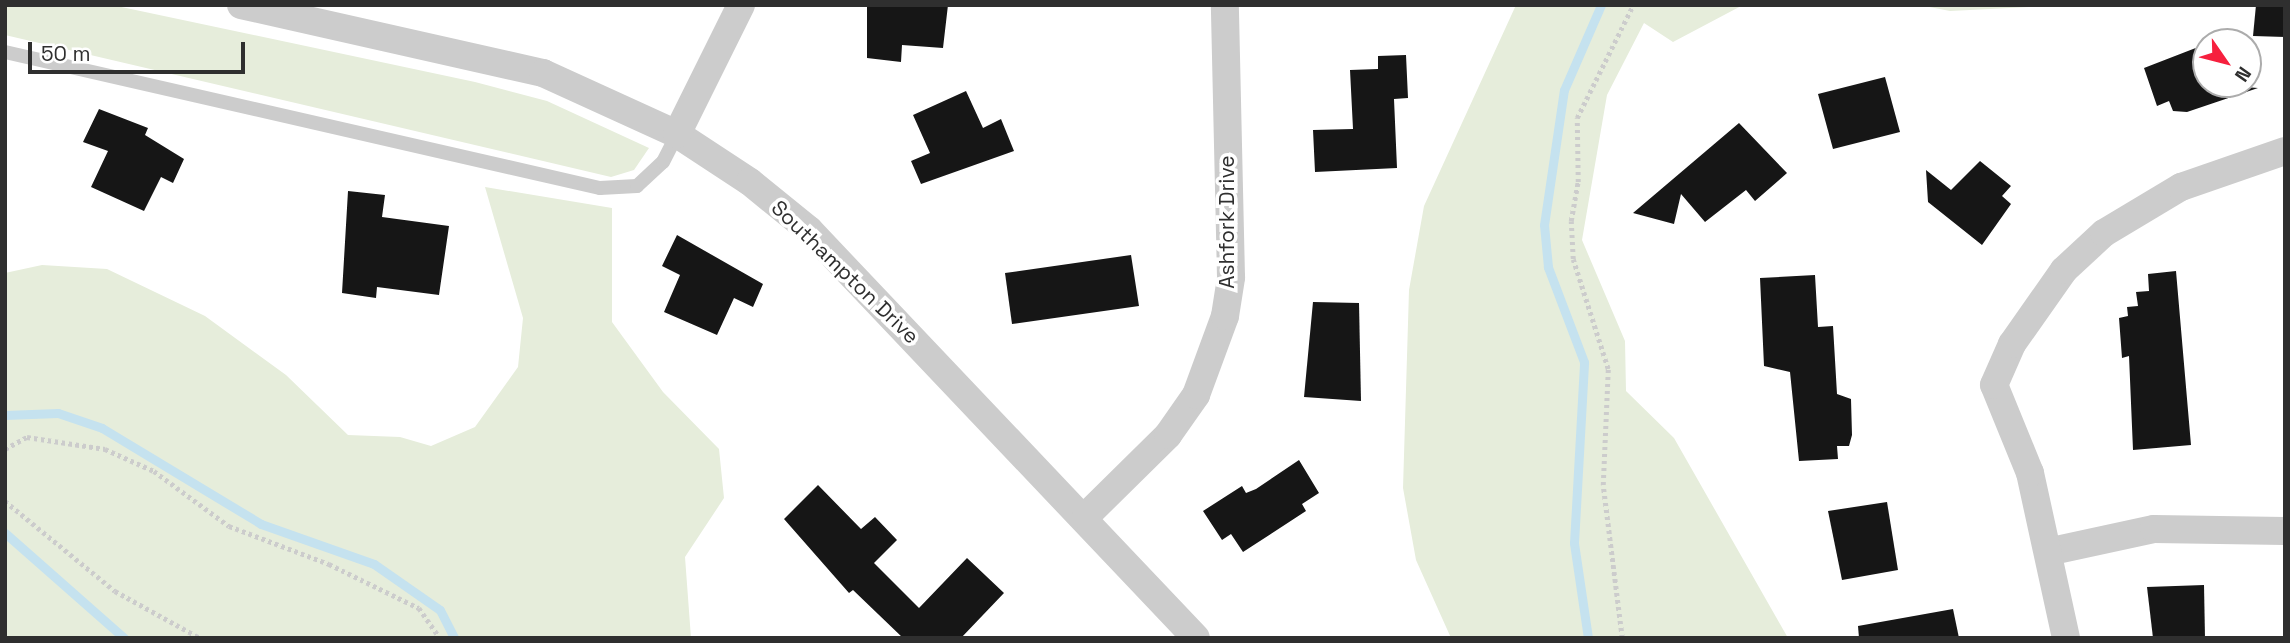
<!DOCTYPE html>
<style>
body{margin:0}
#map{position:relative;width:2290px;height:643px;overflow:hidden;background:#fff;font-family:"Space Grotesk",sans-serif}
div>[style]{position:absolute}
.green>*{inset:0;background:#e6eddb}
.stream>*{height:9px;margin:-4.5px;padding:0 4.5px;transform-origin:4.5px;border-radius:4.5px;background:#c5e2ef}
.building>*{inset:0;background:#161616}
.path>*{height:4.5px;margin-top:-2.25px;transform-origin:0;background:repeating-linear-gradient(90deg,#ccc 0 3.5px,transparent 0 7px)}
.service>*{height:14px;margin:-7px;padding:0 7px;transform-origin:7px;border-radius:7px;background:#ccc}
.minor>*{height:28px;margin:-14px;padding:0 14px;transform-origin:14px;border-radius:14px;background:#ccc}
span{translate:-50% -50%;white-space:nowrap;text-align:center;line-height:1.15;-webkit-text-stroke:7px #fff;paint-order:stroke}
.street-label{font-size:21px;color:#2f2f2f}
.frame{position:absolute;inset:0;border:7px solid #2f2f2f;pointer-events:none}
.north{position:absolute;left:2192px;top:28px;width:70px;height:70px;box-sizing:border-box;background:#fff;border:2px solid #acacac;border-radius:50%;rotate:125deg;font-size:19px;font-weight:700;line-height:28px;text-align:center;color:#2f2f2f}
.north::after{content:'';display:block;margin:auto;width:24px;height:32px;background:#f6203e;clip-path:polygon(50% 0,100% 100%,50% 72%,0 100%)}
.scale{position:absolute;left:28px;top:42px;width:217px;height:32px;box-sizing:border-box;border:4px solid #2f2f2f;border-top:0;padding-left:9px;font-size:21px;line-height:24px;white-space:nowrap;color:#2f2f2f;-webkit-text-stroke:5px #fff;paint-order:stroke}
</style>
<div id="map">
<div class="green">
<i style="clip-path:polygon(5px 5px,112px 5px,475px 82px,547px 101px,649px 148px,634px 170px,611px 177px,5px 35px)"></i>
<i style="clip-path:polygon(1516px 5px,1743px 5px,1673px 42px,1644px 23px,1607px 95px,1582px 240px,1625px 341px,1626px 391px,1674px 438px,1788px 638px,1451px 638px,1416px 560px,1403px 488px,1409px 290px,1424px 206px)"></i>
<i style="clip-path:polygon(1919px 5px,2071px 5px,1950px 11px)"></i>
<i style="clip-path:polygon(485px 187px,612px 208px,612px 322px,663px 392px,719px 449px,724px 498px,685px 557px,691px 638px,5px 638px,5px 273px,42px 265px,107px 269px,205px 316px,286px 375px,348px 435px,400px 437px,431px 446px,475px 427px,518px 367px,523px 318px)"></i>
</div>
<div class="stream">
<i style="left:5px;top:415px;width:53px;rotate:-2.2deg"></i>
<i style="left:58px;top:413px;width:46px;rotate:18.8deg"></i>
<i style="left:102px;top:428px;width:186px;rotate:31.1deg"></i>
<i style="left:261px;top:524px;width:120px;rotate:19.5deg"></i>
<i style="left:374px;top:564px;width:80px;rotate:34.9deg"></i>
<i style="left:440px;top:610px;width:31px;rotate:63deg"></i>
<i style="left:5px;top:533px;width:159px;rotate:41.4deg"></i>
<i style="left:1588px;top:638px;width:96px;rotate:-98.4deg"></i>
<i style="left:1574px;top:543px;width:181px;rotate:-86.8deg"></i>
<i style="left:1584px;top:362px;width:102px;rotate:-110.8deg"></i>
<i style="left:1548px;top:267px;width:42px;rotate:-95.4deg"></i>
<i style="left:1544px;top:225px;width:136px;rotate:-81.6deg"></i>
<i style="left:1564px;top:90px;width:93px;rotate:-66.5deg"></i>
</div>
<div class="building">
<i style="clip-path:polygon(867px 5px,948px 5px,943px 48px,902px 45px,901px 62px,867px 58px)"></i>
<i style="clip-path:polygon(2256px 5px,2285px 5px,2285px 37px,2253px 36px)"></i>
<i style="clip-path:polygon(2206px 44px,2206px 84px,2258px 88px,2187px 112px,2173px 111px,2169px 101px,2157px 106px,2144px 68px)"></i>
<i style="clip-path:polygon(1406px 55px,1408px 98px,1394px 99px,1397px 168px,1315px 172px,1313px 130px,1353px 129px,1350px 70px,1378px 69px,1378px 56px)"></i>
<i style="clip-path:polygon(1885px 77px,1900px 132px,1833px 149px,1818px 94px)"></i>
<i style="clip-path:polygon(966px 91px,983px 128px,1001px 119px,1014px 151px,921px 184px,911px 161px,930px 153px,913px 115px)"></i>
<i style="clip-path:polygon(99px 109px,148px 128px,145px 135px,184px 159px,173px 183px,161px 177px,144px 211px,91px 187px,108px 151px,83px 142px)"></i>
<i style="clip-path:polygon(1739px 123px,1787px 173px,1755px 201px,1746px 190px,1705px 222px,1681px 194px,1674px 224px,1633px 213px)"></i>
<i style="clip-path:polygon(1980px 161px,2011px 186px,2002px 196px,2011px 204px,1982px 245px,1928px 202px,1926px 170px,1951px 190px)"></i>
<i style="clip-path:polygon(348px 191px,385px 195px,382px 217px,449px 226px,439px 295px,377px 287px,376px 298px,342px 293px)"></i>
<i style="clip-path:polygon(677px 235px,763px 284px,753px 307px,734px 298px,717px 335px,664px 312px,680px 275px,662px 266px)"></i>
<i style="clip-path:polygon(1131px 255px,1139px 306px,1012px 324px,1005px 273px)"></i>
<i style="clip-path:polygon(2176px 271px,2191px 445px,2133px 450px,2129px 356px,2122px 358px,2119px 318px,2128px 316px,2127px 307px,2138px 306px,2136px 292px,2149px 291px,2148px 274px)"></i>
<i style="clip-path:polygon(1815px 275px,1818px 327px,1833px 326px,1837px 394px,1851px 399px,1852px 435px,1849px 446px,1837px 446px,1838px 459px,1799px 461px,1790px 372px,1764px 366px,1760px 278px)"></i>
<i style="clip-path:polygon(1313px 302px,1359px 303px,1361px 401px,1304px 397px)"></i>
<i style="clip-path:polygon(1299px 460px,1319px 493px,1302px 504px,1306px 511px,1243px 552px,1231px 534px,1222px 540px,1203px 511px,1242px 486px,1246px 493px,1256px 489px)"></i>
<i style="clip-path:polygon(818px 485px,861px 529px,875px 517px,897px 540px,874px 563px,919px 608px,967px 558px,1004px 593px,961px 638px,903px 638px,853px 590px,849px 593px,784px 519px)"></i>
<i style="clip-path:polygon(1887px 502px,1898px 570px,1842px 580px,1828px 511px)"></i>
<i style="clip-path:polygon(2204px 585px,2205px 638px,2153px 638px,2147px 587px)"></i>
<i style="clip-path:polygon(1953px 609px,1959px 638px,1859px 638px,1858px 626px)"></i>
</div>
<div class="path">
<i style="left:5px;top:449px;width:25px;rotate:-29deg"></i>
<i style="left:27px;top:437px;width:79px;rotate:8.7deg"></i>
<i style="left:105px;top:449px;width:54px;rotate:24.2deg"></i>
<i style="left:154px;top:471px;width:93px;rotate:36.3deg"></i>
<i style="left:229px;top:526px;width:107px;rotate:20.8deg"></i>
<i style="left:329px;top:564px;width:100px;rotate:26.1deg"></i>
<i style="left:419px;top:608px;width:37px;rotate:55deg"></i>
<i style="left:5px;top:501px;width:142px;rotate:39.3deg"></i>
<i style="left:115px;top:591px;width:97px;rotate:28.9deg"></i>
<i style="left:1622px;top:638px;width:154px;rotate:-97.1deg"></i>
<i style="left:1603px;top:485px;width:116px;rotate:-87.5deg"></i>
<i style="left:1608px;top:369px;width:115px;rotate:-107.7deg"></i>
<i style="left:1573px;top:259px;width:38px;rotate:-93deg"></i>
<i style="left:1571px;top:221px;width:40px;rotate:-80deg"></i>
<i style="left:1578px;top:182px;width:64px;rotate:-90.9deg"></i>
<i style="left:1577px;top:118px;width:126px;rotate:-63.6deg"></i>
</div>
<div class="service">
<i style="left:5px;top:52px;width:610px;rotate:12.88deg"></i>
<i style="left:600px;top:188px;width:37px;rotate:-3deg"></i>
<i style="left:637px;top:186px;width:35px;rotate:-43deg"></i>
<i style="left:663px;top:162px;width:31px;rotate:-63deg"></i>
</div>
<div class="minor">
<i style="left:241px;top:5px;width:310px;rotate:12.7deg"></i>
<i style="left:543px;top:73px;width:147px;rotate:24.5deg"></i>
<i style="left:677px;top:134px;width:87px;rotate:33.3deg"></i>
<i style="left:750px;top:182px;width:76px;rotate:39.1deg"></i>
<i style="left:809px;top:230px;width:562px;rotate:46.51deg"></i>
<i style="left:677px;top:134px;width:144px;rotate:-63.6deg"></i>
<i style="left:1086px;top:516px;width:115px;rotate:-44.6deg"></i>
<i style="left:1168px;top:435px;width:49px;rotate:-55deg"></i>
<i style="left:1196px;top:395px;width:84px;rotate:-69.8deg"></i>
<i style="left:1225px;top:316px;width:39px;rotate:-81deg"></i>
<i style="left:1231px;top:277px;width:272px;rotate:-91.3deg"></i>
<i style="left:2052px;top:551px;width:104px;rotate:-12.2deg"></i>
<i style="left:2154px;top:529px;width:131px;rotate:0.9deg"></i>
<i style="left:2066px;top:638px;width:169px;rotate:-102.3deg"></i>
<i style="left:2030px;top:473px;width:95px;rotate:-112.2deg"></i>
<i style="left:1994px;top:385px;width:45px;rotate:-66.3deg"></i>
<i style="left:2012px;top:344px;width:90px;rotate:-54.9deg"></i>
<i style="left:2064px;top:270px;width:54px;rotate:-42.8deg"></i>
<i style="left:2104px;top:233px;width:90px;rotate:-30.9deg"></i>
<i style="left:2181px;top:187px;width:110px;rotate:-19.1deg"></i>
</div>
<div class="street-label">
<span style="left:1227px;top:222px;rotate:-90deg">Ashfork Drive</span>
<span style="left:845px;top:272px;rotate:44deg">Southampton Drive</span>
</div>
<div class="frame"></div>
<div class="north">N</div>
<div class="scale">50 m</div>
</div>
